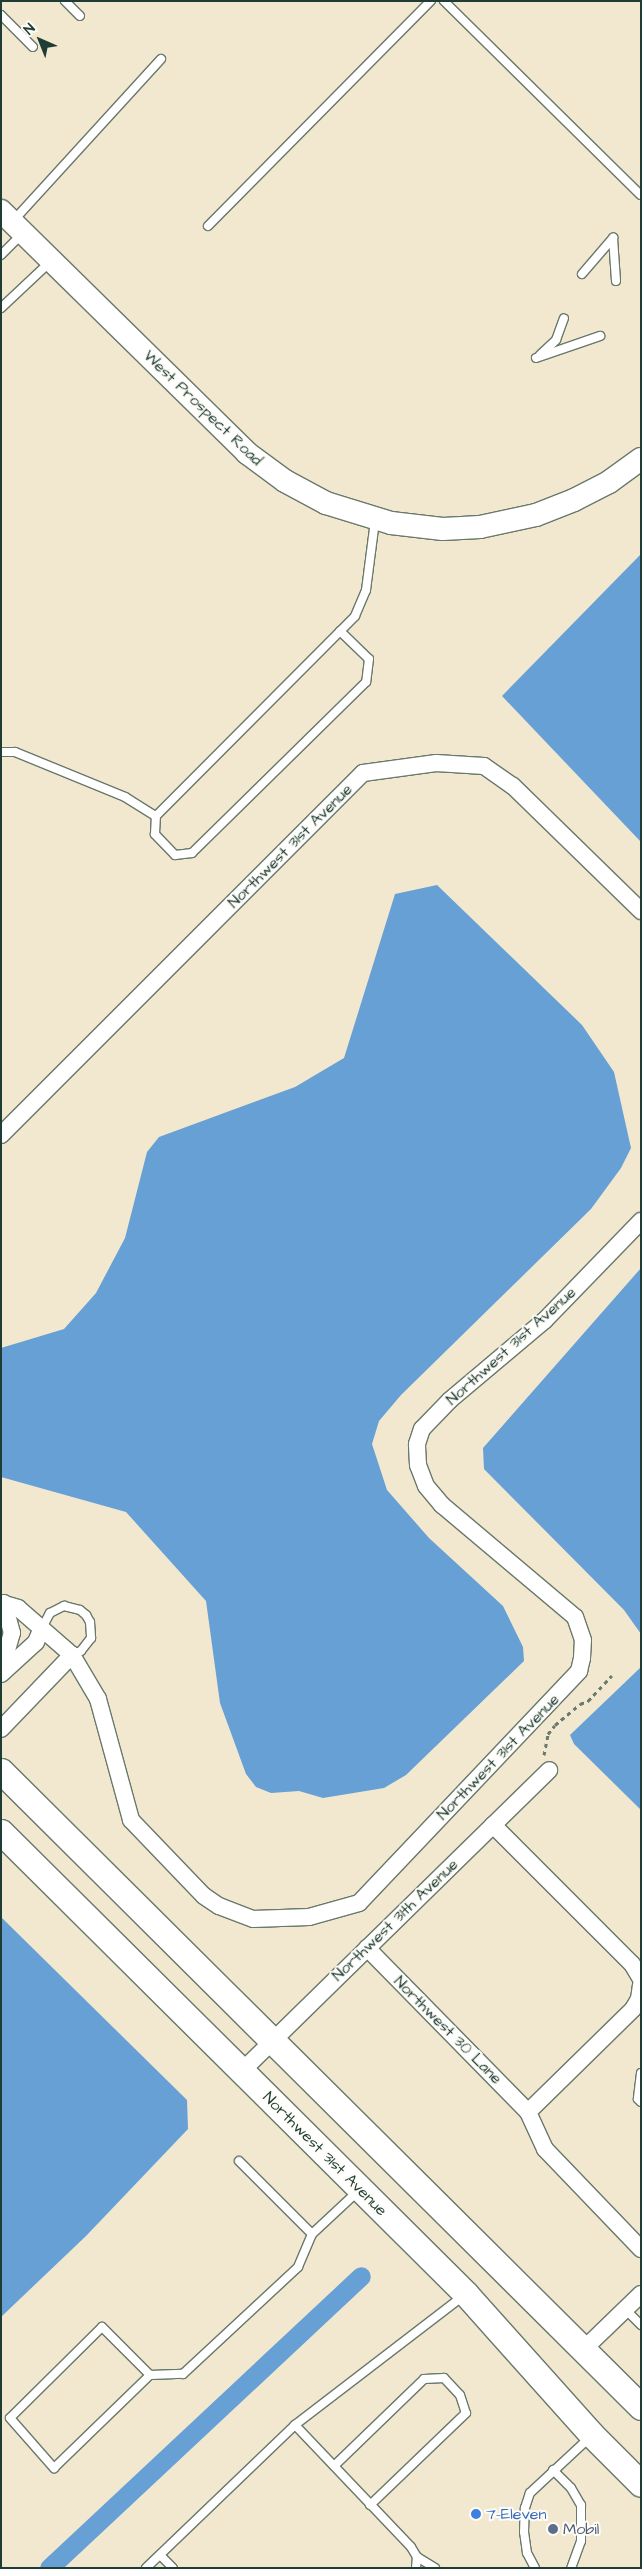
<!DOCTYPE html>
<style>
body{margin:0}
#map{position:relative;width:642px;height:2569px;overflow:hidden;background:#f2e8d0;font-family:"Architects Daughter",sans-serif}
div>[style]{position:absolute}
.water>*{inset:0;background:#66a0d5}
.canal>*{height:19px;margin:-9.5px;padding:0 9.5px;transform-origin:9.5px;border-radius:9.5px;background:#66a0d5}
.path>*{height:3px;margin-top:-1.5px;transform-origin:0;background:repeating-linear-gradient(90deg,#69796b 0 4px,transparent 0 8px)}
.roads{filter:drop-shadow(1px 0 #69796b) drop-shadow(-1px 0 #69796b) drop-shadow(0 1px #69796b) drop-shadow(0 -1px #69796b)}
.service>*{height:8px;margin:-4px;padding:0 4px;transform-origin:4px;border-radius:4px;background:#fff}
.minor>*{height:16px;margin:-8px;padding:0 8px;transform-origin:8px;border-radius:8px;background:#fff}
.secondary>*{height:22px;margin:-11px;padding:0 11px;transform-origin:11px;border-radius:11px;background:#fff}
.primary>*{height:25px;margin:-12.5px;padding:0 12.5px;transform-origin:12.5px;border-radius:12.5px;background:#fff}
.dots>*{width:14px;height:14px;translate:-50% -50%;box-sizing:border-box;border:2px solid #fdfcf7;border-radius:50%}
span{translate:-50% -50%;white-space:nowrap;text-align:center;line-height:1.15;-webkit-text-stroke:4px #fdfcf7;paint-order:stroke}
.street-label{font-size:16px;color:#1f3d34}
.shop-label{font-size:16px;color:#366cbe}
.left{translate:0 -50%;text-align:left}
.service-label{font-size:16px;color:#4e5e75}
.frame{position:absolute;inset:0;border:2px solid #1f3d34;pointer-events:none}
.north{position:absolute;left:15px;top:15px;width:50px;height:50px;-webkit-text-stroke:4px #fdfcf7;paint-order:stroke;rotate:316deg;font-size:14px;font-weight:700;line-height:20px;text-align:center;color:#1f3d34}
.north::after{content:'';display:block;margin:auto;width:18px;height:22px;background:#1f3d34;clip-path:polygon(50% 0,100% 100%,50% 72%,0 100%)}
</style>
<div id="map">
<div class="water">
<i style="clip-path:polygon(641px 554px,641px 842px,502px 696px)"></i>
<i style="clip-path:polygon(437px 885px,582px 1025px,614px 1072px,631px 1148px,621px 1168px,591px 1209px,401px 1395px,379px 1421px,372px 1444px,387px 1490px,429px 1538px,503px 1606px,523px 1647px,524px 1661px,406px 1775px,384px 1788px,323px 1798px,299px 1791px,271px 1793px,256px 1787px,246px 1774px,220px 1703px,206px 1601px,126px 1512px,1px 1477px,1px 1348px,64px 1329px,96px 1293px,125px 1238px,147px 1152px,159px 1137px,295px 1087px,344px 1058px,395px 894px)"></i>
<i style="clip-path:polygon(641px 1268px,641px 1634px,624px 1610px,484px 1469px,483px 1448px)"></i>
<i style="clip-path:polygon(641px 1667px,641px 1810px,574px 1744px,570px 1735px)"></i>
<i style="clip-path:polygon(1px 1917px,187px 2100px,188px 2129px,86px 2236px,1px 2317px)"></i>
</div>
<div class="canal">
<i style="left:49px;top:2568px;width:427px;rotate:-43.1deg"></i>
</div>
<div class="path">
<i style="left:544px;top:1755px;width:21px;rotate:-79deg"></i>
<i style="left:548px;top:1734px;width:11px;rotate:-52deg"></i>
<i style="left:555px;top:1725px;width:33px;rotate:-40deg"></i>
<i style="left:580px;top:1704px;width:9px;rotate:-21deg"></i>
<i style="left:588px;top:1701px;width:35px;rotate:-47deg"></i>
</div>
<div class="roads">
<div class="service">
<i style="left:65px;top:1px;width:21px;rotate:45deg"></i>
<i style="left:444px;top:1px;width:276px;rotate:44.6deg"></i>
<i style="left:1px;top:15px;width:45px;rotate:45deg"></i>
<i style="left:14px;top:220px;width:218px;rotate:-47.6deg"></i>
<i style="left:208px;top:226px;width:317px;rotate:-45.3deg"></i>
<i style="left:613px;top:238px;width:43px;rotate:86deg"></i>
<i style="left:1px;top:255px;width:30px;rotate:-45deg"></i>
<i style="left:582px;top:274px;width:48px;rotate:-49.3deg"></i>
<i style="left:1px;top:308px;width:69px;rotate:-43.2deg"></i>
<i style="left:540px;top:355px;width:22px;rotate:-43deg"></i>
<i style="left:556px;top:340px;width:23px;rotate:-70deg"></i>
<i style="left:536px;top:358px;width:68px;rotate:-19deg"></i>
<i style="left:340px;top:631px;width:40px;rotate:44deg"></i>
<i style="left:369px;top:659px;width:23px;rotate:97deg"></i>
<i style="left:366px;top:682px;width:244px;rotate:135.5deg"></i>
<i style="left:192px;top:853px;width:17px;rotate:173deg"></i>
<i style="left:175px;top:855px;width:29px;rotate:-134deg"></i>
<i style="left:155px;top:834px;width:18px;rotate:-87deg"></i>
<i style="left:156px;top:816px;width:282px;rotate:-45.1deg"></i>
<i style="left:355px;top:616px;width:28px;rotate:-67deg"></i>
<i style="left:366px;top:590px;width:70px;rotate:-82.6deg"></i>
<i style="left:1px;top:752px;width:14px"></i>
<i style="left:15px;top:752px;width:119px;rotate:22.2deg"></i>
<i style="left:125px;top:797px;width:36px;rotate:32deg"></i>
<i style="left:42px;top:1628px;width:17px;rotate:-62deg"></i>
<i style="left:50px;top:1613px;width:16px;rotate:-27deg"></i>
<i style="left:64px;top:1606px;width:16px;rotate:14deg"></i>
<i style="left:80px;top:1610px;width:8px;rotate:40deg"></i>
<i style="left:86px;top:1615px;width:8px;rotate:60deg"></i>
<i style="left:90px;top:1622px;width:16px;rotate:86deg"></i>
<i style="left:91px;top:1638px;width:16px;rotate:128deg"></i>
<i style="left:81px;top:1651px;width:10px;rotate:156deg"></i>
<i style="left:641px;top:2073px;width:26px;rotate:97deg"></i>
<i style="left:638px;top:2099px;width:4px;rotate:45deg"></i>
<i style="left:239px;top:2161px;width:103px;rotate:45deg"></i>
<i style="left:625px;top:2309px;width:23px;rotate:45deg"></i>
<i style="left:150px;top:2375px;width:68px;rotate:-135deg"></i>
<i style="left:102px;top:2327px;width:129px;rotate:135.3deg"></i>
<i style="left:10px;top:2418px;width:67px;rotate:48.7deg"></i>
<i style="left:54px;top:2468px;width:134px;rotate:-44.1deg"></i>
<i style="left:150px;top:2375px;width:33px;rotate:-2deg"></i>
<i style="left:183px;top:2374px;width:157px;rotate:-42.9deg"></i>
<i style="left:298px;top:2267px;width:36px;rotate:-67deg"></i>
<i style="left:312px;top:2234px;width:62px;rotate:-43deg"></i>
<i style="left:295px;top:2425px;width:168px;rotate:46.4deg"></i>
<i style="left:411px;top:2547px;width:12px;rotate:59deg"></i>
<i style="left:334px;top:2466px;width:125px;rotate:-44deg"></i>
<i style="left:424px;top:2379px;width:20px;rotate:-3deg"></i>
<i style="left:444px;top:2378px;width:23px;rotate:47deg"></i>
<i style="left:460px;top:2395px;width:19px;rotate:72deg"></i>
<i style="left:466px;top:2413px;width:133px;rotate:136.2deg"></i>
<i style="left:553px;top:2470px;width:25px;rotate:45deg"></i>
<i style="left:571px;top:2488px;width:20px;rotate:60deg"></i>
<i style="left:581px;top:2505px;width:36px;rotate:90deg"></i>
<i style="left:581px;top:2541px;width:29px;rotate:110deg"></i>
<i style="left:160px;top:2555px;width:18px;rotate:45deg"></i>
<i style="left:146px;top:2568px;width:207px;rotate:-43.8deg"></i>
<i style="left:295px;top:2425px;width:212px;rotate:-37.5deg"></i>
<i style="left:416px;top:2568px;width:11px;rotate:-85deg"></i>
<i style="left:417px;top:2557px;width:21px;rotate:31deg"></i>
<i style="left:535px;top:2568px;width:17px;rotate:-118deg"></i>
<i style="left:527px;top:2553px;width:21px;rotate:-98deg"></i>
<i style="left:524px;top:2532px;width:24px;rotate:-88deg"></i>
<i style="left:525px;top:2508px;width:16px;rotate:-72deg"></i>
<i style="left:530px;top:2493px;width:82px;rotate:-43deg"></i>
</div>
<div class="minor">
<i style="left:1px;top:1135px;width:512px;rotate:-45deg"></i>
<i style="left:363px;top:773px;width:74px;rotate:-7.8deg"></i>
<i style="left:436px;top:763px;width:48px;rotate:3.6deg"></i>
<i style="left:484px;top:766px;width:35px;rotate:35deg"></i>
<i style="left:513px;top:786px;width:179px;rotate:44.3deg"></i>
<i style="left:1px;top:1603px;width:18px;rotate:16deg"></i>
<i style="left:18px;top:1608px;width:72px;rotate:41deg"></i>
<i style="left:72px;top:1655px;width:51px;rotate:59.4deg"></i>
<i style="left:98px;top:1699px;width:125px;rotate:74.7deg"></i>
<i style="left:131px;top:1820px;width:105px;rotate:46.2deg"></i>
<i style="left:204px;top:1896px;width:18px;rotate:34deg"></i>
<i style="left:219px;top:1906px;width:36px;rotate:21deg"></i>
<i style="left:253px;top:1919px;width:56px;rotate:-2deg"></i>
<i style="left:309px;top:1917px;width:52px;rotate:-15.6deg"></i>
<i style="left:359px;top:1903px;width:320px;rotate:-46.5deg"></i>
<i style="left:579px;top:1671px;width:13px;rotate:-77deg"></i>
<i style="left:582px;top:1658px;width:18px;rotate:-87deg"></i>
<i style="left:583px;top:1640px;width:24px;rotate:-109deg"></i>
<i style="left:575px;top:1617px;width:174px;rotate:-139.9deg"></i>
<i style="left:442px;top:1505px;width:25px;rotate:-130deg"></i>
<i style="left:426px;top:1486px;width:22px;rotate:-111deg"></i>
<i style="left:418px;top:1465px;width:21px;rotate:-93deg"></i>
<i style="left:417px;top:1444px;width:16px;rotate:-72deg"></i>
<i style="left:422px;top:1429px;width:40px;rotate:-46deg"></i>
<i style="left:450px;top:1400px;width:124px;rotate:-40.1deg"></i>
<i style="left:545px;top:1320px;width:138px;rotate:-45.9deg"></i>
<i style="left:1px;top:1671px;width:40px;rotate:-74deg"></i>
<i style="left:12px;top:1633px;width:31px;rotate:-105deg"></i>
<i style="left:1px;top:1674px;width:47px;rotate:-42.4deg"></i>
<i style="left:36px;top:1642px;width:15px;rotate:-67deg"></i>
<i style="left:1px;top:1729px;width:103px;rotate:-46.2deg"></i>
<i style="left:493px;top:1825px;width:197px;rotate:45deg"></i>
<i style="left:632px;top:1964px;width:17px;rotate:59deg"></i>
<i style="left:367px;top:1948px;width:230px;rotate:45.5deg"></i>
<i style="left:528px;top:2112px;width:41px;rotate:65.3deg"></i>
<i style="left:545px;top:2149px;width:139px;rotate:46.2deg"></i>
<i style="left:242px;top:2071px;width:430px;rotate:-44.4deg"></i>
<i style="left:528px;top:2112px;width:147px;rotate:-44.4deg"></i>
<i style="left:633px;top:2009px;width:12px;rotate:-59deg"></i>
<i style="left:639px;top:1999px;width:14px;rotate:-82deg"></i>
<i style="left:584px;top:2349px;width:79px;rotate:-44deg"></i>
</div>
<div class="secondary">
<i style="left:1px;top:211px;width:345px;rotate:44.5deg"></i>
<i style="left:247px;top:453px;width:47px;rotate:36.4deg"></i>
<i style="left:285px;top:481px;width:47px;rotate:28.2deg"></i>
<i style="left:326px;top:503px;width:68px;rotate:17.1deg"></i>
<i style="left:391px;top:523px;width:52px;rotate:6.6deg"></i>
<i style="left:443px;top:529px;width:37px;rotate:-3deg"></i>
<i style="left:480px;top:527px;width:57px;rotate:-12.1deg"></i>
<i style="left:536px;top:515px;width:41px;rotate:-21.5deg"></i>
<i style="left:574px;top:500px;width:39px;rotate:-27deg"></i>
<i style="left:609px;top:482px;width:39px;rotate:-36deg"></i>
</div>
<div class="primary">
<i style="left:1px;top:1771px;width:902px;rotate:44.82deg"></i>
<i style="left:1px;top:1832px;width:655px;rotate:44.81deg"></i>
<i style="left:466px;top:2294px;width:189px;rotate:48.2deg"></i>
<i style="left:592px;top:2435px;width:69px;rotate:45deg"></i>
</div>
</div>
<div class="dots">
<i style="left:476px;top:2514px;background:#3f7fe0"></i>
<i style="left:553px;top:2529px;background:#5c6f8a"></i>
</div>
<div class="street-label">
<span style="left:203px;top:408px;rotate:44deg">West Prospect Road</span>
<span style="left:290px;top:846px;rotate:-45deg">Northwest 31st Avenue</span>
<span style="left:511px;top:1346px;rotate:-42deg">Northwest 31st Avenue</span>
<span style="left:498px;top:1757px;rotate:-46deg">Northwest 31st Avenue</span>
<span style="left:395px;top:1920px;rotate:-44deg">Northwest 31th Avenue</span>
<span style="left:448px;top:2030px;rotate:45deg">Northwest 30 Lane</span>
<span style="left:325px;top:2154px;rotate:45deg">Northwest 31st Avenue</span>
</div>
<div class="shop-label">
<span class="left" style="left:486px;top:2514px">7-Eleven</span>
</div>
<div class="service-label">
<span class="left" style="left:563px;top:2529px">Mobil</span>
</div>
<div class="frame"></div>
<div class="north">N</div>
</div>
